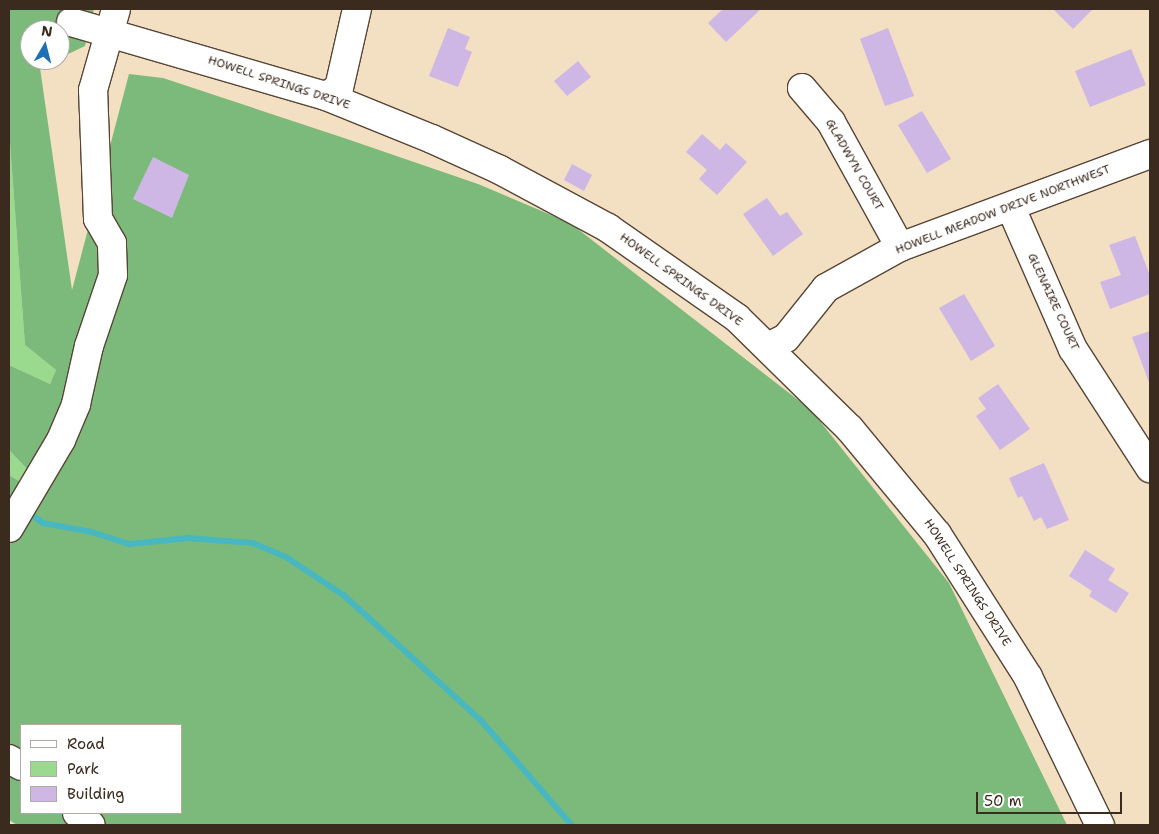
<!DOCTYPE html>
<style>
body{margin:0}
#map{position:relative;width:1159px;height:834px;overflow:hidden;background:#f3dfc2;font-family:"Shantell Sans",sans-serif}
div>[style]{position:absolute}
.green>*{inset:0;background:#9ada8f}
.forest>*{inset:0;background:#7bba7a}
.stream>*{height:5.5px;margin:-2.75px;padding:0 2.75px;transform-origin:2.75px;border-radius:2.75px;background:#48b7bf}
.building>*{inset:0;background:#ceb6e5}
.roads{filter:drop-shadow(1px 0 #574537) drop-shadow(-1px 0 #574537) drop-shadow(0 1px #574537) drop-shadow(0 -1px #574537)}
.minor>*{height:28px;margin:-14px;padding:0 14px;transform-origin:14px;border-radius:14px;background:#fff}
span{translate:-50% -50%;white-space:nowrap;text-align:center;line-height:1.15;-webkit-text-stroke:4px #fff;paint-order:stroke}
.street-label{font-size:12px;color:#3b2a1e}
.frame{position:absolute;inset:0;border:10px solid #3b2a1e;pointer-events:none}
.legend{position:absolute;left:20px;top:724px;width:162px;height:90px;box-sizing:border-box;background:#fff;border:1px solid #b1aaa5;margin:0;padding:6px 9px;list-style:none;font-size:15px;color:#3b2a1e}
.legend li{display:flex;align-items:center;gap:10px;height:25px}
.legend b{width:25px;border:1px solid #b1aaa5}
.north{position:absolute;left:20px;top:20px;width:50px;height:50px;box-sizing:border-box;background:#fff;border:1px solid #b1aaa5;border-radius:50%;rotate:8deg;font-size:14px;font-weight:700;line-height:20px;text-align:center;color:#3b2a1e}
.north::after{content:'';display:block;margin:auto;width:18px;height:22px;background:#1f6fb2;clip-path:polygon(50% 0,100% 100%,50% 72%,0 100%)}
.scale{position:absolute;left:976px;top:792px;width:146px;height:22px;box-sizing:border-box;border:2px solid #3b2a1e;border-top:0;padding-left:6px;font-size:15px;line-height:18px;white-space:nowrap;color:#3b2a1e;-webkit-text-stroke:4px #fff;paint-order:stroke}
</style>
<div id="map">
<div class="green">
<i style="clip-path:polygon(9px 130px,25px 345px,56px 370px,50px 384px,9px 365px)"></i>
<i style="clip-path:polygon(9px 450px,32px 474px,29px 487px,9px 475px)"></i>
</div>
<div class="forest">
<i style="clip-path:polygon(evenodd,9px 9px,94px 9px,85px 46px,60px 58px,60px 30px,30px 30px,30px 60px,56px 60px,40px 68px,72px 290px,129px 74px,163px 78px,347px 139px,478px 184px,570px 223px,811px 410px,949px 583px,1067px 825px,17px 825px,9px 820px,9px 475px,29px 487px,32px 474px,9px 450px,9px 365px,50px 384px,56px 370px,25px 345px,9px 130px,9px 9px,21px 725px,181px 725px,181px 813px,21px 813px,21px 725px)"></i>
</div>
<div class="stream">
<i style="left:34px;top:516px;width:11px;rotate:38deg"></i>
<i style="left:43px;top:523px;width:50px;rotate:10.4deg"></i>
<i style="left:92px;top:532px;width:40px;rotate:18deg"></i>
<i style="left:130px;top:544px;width:58px;rotate:-5.9deg"></i>
<i style="left:188px;top:538px;width:65px;rotate:4.4deg"></i>
<i style="left:253px;top:543px;width:38px;rotate:23deg"></i>
<i style="left:288px;top:558px;width:69px;rotate:33.7deg"></i>
<i style="left:345px;top:596px;width:184px;rotate:42.4deg"></i>
<i style="left:481px;top:720px;width:139px;rotate:49.1deg"></i>
</div>
<div class="building">
<i style="clip-path:polygon(723px 9px,761px 9px,726px 42px,708px 23px)"></i>
<i style="clip-path:polygon(1053px 9px,1093px 9px,1073px 29px)"></i>
<i style="clip-path:polygon(448px 28px,470px 37px,465px 49px,472px 52px,458px 87px,429px 76px)"></i>
<i style="clip-path:polygon(888px 28px,914px 96px,885px 106px,860px 39px)"></i>
<i style="clip-path:polygon(1131px 49px,1146px 85px,1090px 107px,1075px 71px)"></i>
<i style="clip-path:polygon(578px 61px,591px 77px,567px 96px,554px 81px)"></i>
<i style="clip-path:polygon(922px 111px,951px 159px,927px 173px,898px 125px)"></i>
<i style="clip-path:polygon(702px 134px,720px 150px,726px 143px,747px 162px,717px 195px,699px 179px,707px 170px,686px 152px)"></i>
<i style="clip-path:polygon(153px 157px,189px 175px,172px 218px,133px 199px)"></i>
<i style="clip-path:polygon(572px 164px,592px 175px,584px 191px,564px 180px)"></i>
<i style="clip-path:polygon(767px 198px,780px 216px,787px 212px,803px 234px,773px 256px,743px 214px)"></i>
<i style="clip-path:polygon(1135px 236px,1150px 276px,1150px 294px,1110px 309px,1100px 282px,1121px 275px,1109px 245px)"></i>
<i style="clip-path:polygon(964px 294px,995px 346px,971px 361px,939px 308px)"></i>
<i style="clip-path:polygon(1150px 331px,1150px 385px,1132px 337px)"></i>
<i style="clip-path:polygon(998px 384px,1030px 429px,1000px 450px,976px 416px,986px 409px,978px 398px)"></i>
<i style="clip-path:polygon(1044px 463px,1069px 520px,1047px 529px,1041px 517px,1034px 521px,1022px 496px,1018px 498px,1009px 478px)"></i>
<i style="clip-path:polygon(1085px 550px,1115px 569px,1108px 580px,1129px 593px,1116px 613px,1089px 596px,1092px 591px,1069px 576px)"></i>
</div>
<div class="roads">
<div class="minor">
<i style="left:71px;top:22px;width:266px;rotate:16.2deg"></i>
<i style="left:326px;top:96px;width:114px;rotate:22.1deg"></i>
<i style="left:432px;top:139px;width:75px;rotate:24.5deg"></i>
<i style="left:500px;top:170px;width:123px;rotate:28.2deg"></i>
<i style="left:608px;top:228px;width:157px;rotate:34.9deg"></i>
<i style="left:737px;top:318px;width:158px;rotate:44.5deg"></i>
<i style="left:850px;top:429px;width:136px;rotate:50.4deg"></i>
<i style="left:937px;top:534px;width:169px;rotate:57.5deg"></i>
<i style="left:1028px;top:677px;width:165px;rotate:64.1deg"></i>
<i style="left:802px;top:88px;width:45px;rotate:49.5deg"></i>
<i style="left:831px;top:122px;width:143px;rotate:61.1deg"></i>
<i style="left:326px;top:96px;width:15px;rotate:-32deg"></i>
<i style="left:339px;top:88px;width:81px;rotate:-77.2deg"></i>
<i style="left:1011px;top:208px;width:154px;rotate:66.3deg"></i>
<i style="left:1073px;top:349px;width:142px;rotate:57.1deg"></i>
<i style="left:768px;top:347px;width:20px;rotate:-27deg"></i>
<i style="left:786px;top:338px;width:64px;rotate:-51.3deg"></i>
<i style="left:826px;top:288px;width:85px;rotate:-29deg"></i>
<i style="left:900px;top:247px;width:267px;rotate:-20.4deg"></i>
<i style="left:9px;top:528px;width:102px;rotate:-59.4deg"></i>
<i style="left:61px;top:440px;width:39px;rotate:-67deg"></i>
<i style="left:76px;top:404px;width:59px;rotate:-77.4deg"></i>
<i style="left:89px;top:346px;width:75px;rotate:-71.3deg"></i>
<i style="left:113px;top:275px;width:32px;rotate:-92deg"></i>
<i style="left:112px;top:243px;width:28px;rotate:-120deg"></i>
<i style="left:98px;top:219px;width:129px;rotate:-92.2deg"></i>
<i style="left:93px;top:90px;width:84px;rotate:-74.1deg"></i>
<i style="left:9px;top:759px;width:14px;rotate:30deg"></i>
<i style="left:77px;top:813px;width:18px;rotate:41deg"></i>
</div>
</div>
<div class="street-label">
<span style="left:279px;top:83px;rotate:18deg">HOWELL SPRINGS DRIVE</span>
<span style="left:854px;top:165px;rotate:60deg">GLADWYN COURT</span>
<span style="left:1003px;top:210px;rotate:-21deg">HOWELL MEADOW DRIVE NORTHWEST</span>
<span style="left:681px;top:280px;rotate:36deg">HOWELL SPRINGS DRIVE</span>
<span style="left:1053px;top:302px;rotate:65deg">GLENAIRE COURT</span>
<span style="left:967px;top:583px;rotate:57deg">HOWELL SPRINGS DRIVE</span>
</div>
<div class="frame"></div>
<ul class="legend">
<li><b style="height:6px;background:#fff"></b>Road</li>
<li><b style="height:14px;background:#9ada8f"></b>Park</li>
<li><b style="height:14px;background:#ceb6e5"></b>Building</li>
</ul>
<div class="north">N</div>
<div class="scale">50 m</div>
</div>
